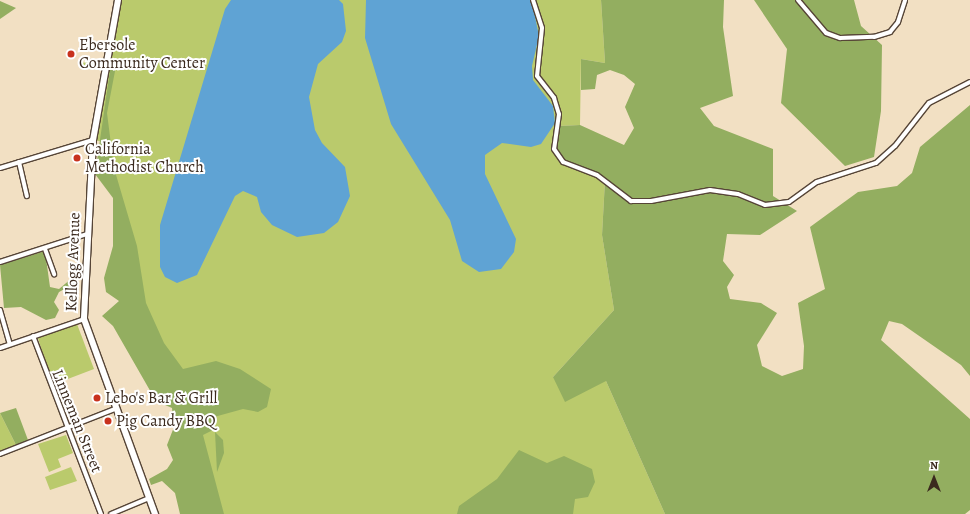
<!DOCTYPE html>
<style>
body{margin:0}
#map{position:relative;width:970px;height:514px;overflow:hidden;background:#f2e0c3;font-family:Alegreya,serif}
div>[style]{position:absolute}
.green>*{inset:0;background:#baca6c}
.forest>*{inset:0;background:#93ae60}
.water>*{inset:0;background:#5fa3d4}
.roads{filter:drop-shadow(1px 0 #564537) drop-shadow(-1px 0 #564537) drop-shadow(0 1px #564537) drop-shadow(0 -1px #564537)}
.street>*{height:4px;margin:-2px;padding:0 2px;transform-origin:2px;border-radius:2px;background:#fff}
.primary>*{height:6px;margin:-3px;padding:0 3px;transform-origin:3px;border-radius:3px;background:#fff}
.dots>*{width:11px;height:11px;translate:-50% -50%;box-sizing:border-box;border:2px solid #fff;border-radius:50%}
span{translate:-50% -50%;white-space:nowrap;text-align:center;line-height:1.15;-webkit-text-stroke:4px #fff;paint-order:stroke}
.poi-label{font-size:16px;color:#3b2a1e}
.left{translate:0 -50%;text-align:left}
.street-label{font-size:16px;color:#3b2a1e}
.north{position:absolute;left:914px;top:458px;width:40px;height:40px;-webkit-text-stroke:3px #fff;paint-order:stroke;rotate:0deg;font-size:11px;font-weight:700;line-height:16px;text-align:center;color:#3b2a1e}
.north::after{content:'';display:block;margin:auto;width:14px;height:18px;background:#3b2a1e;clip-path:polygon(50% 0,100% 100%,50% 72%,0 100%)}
</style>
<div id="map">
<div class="green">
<i style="clip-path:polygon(118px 0,601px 0,605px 63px,581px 59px,580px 125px,558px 126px,553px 144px,554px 149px,605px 180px,602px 235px,614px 310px,553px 377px,606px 381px,665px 514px,222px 514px,138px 300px,105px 142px,93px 140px)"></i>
<i style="clip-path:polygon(100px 59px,100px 66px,84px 69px,82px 63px)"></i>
<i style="clip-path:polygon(77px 324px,94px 369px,52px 385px,38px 338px)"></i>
<i style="clip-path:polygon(0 413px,16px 445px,0 451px)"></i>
<i style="clip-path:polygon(66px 435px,73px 453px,58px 459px,61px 467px,49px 472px,38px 444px)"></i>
<i style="clip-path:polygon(71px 467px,77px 481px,50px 490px,45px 477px)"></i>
</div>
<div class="forest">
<i style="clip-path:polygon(601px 0,724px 0,723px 27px,733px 96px,700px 108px,714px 126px,773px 149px,773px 196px,797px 211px,760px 235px,727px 234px,723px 261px,734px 275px,727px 287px,730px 299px,761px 303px,777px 313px,757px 345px,762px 366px,782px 376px,803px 369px,804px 346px,798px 303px,825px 289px,810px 227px,858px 192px,897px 186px,912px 173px,920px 147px,970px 105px,970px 376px,961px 365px,902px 324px,889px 321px,881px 340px,970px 419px,970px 510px,965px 514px,665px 514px,606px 381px,565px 402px,553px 377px,614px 310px,602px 235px,605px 180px,568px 165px,554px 149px,553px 138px,558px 126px,580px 125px,624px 145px,634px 128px,625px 107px,635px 84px,624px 75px,610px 70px,597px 75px,595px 89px,581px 90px,581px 59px,605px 63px)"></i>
<i style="clip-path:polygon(754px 0,854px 0,861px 26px,882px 45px,881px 111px,874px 157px,845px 166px,781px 103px,787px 49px)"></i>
<i style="clip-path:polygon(0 1px,16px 8px,0 19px)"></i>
<i style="clip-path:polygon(111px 64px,116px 66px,107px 113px,114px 168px,137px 246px,146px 303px,164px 343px,183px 369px,216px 361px,240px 369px,271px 389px,267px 407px,258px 412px,243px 409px,214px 417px,215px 429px,203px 435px,224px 514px,180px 514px,175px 493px,162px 481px,151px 485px,149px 479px,167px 469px,173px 460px,167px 445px,174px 427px,172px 408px,156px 401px,113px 326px,102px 316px,119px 301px,106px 292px,104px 278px,113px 246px,113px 198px,95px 174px)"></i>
<i style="clip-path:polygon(45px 251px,50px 287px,59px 289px,78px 273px,78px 282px,59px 292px,54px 302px,59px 310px,55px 318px,46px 320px,21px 307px,4px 308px,0 265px)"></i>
<i style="clip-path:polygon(16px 408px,28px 440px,16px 445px,0 413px)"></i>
<i style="clip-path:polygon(215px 432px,223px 440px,224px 453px,217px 472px)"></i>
<i style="clip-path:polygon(519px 450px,547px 463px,564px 456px,592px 469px,595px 482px,588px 497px,575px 499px,573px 514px,457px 514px,459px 506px,497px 479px)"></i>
</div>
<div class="water">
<i style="clip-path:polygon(231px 0,339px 0,343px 4px,346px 31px,342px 42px,318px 64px,309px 97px,315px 130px,322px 143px,345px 167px,350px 196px,338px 222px,324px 233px,297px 237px,272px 225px,261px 212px,257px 197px,243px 191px,235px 196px,197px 275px,177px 283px,165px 277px,160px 267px,160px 225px,225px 9px)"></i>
<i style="clip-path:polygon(366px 0,530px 0,533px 7px,539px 36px,532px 66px,533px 80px,553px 106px,555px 123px,541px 144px,531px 147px,502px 143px,485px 155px,485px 174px,516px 239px,514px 252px,501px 269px,479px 272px,462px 261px,450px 220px,391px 124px,365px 38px)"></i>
</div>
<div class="roads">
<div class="street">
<i style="left:533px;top:0;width:29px;rotate:72deg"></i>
<i style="left:542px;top:28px;width:48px;rotate:95.9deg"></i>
<i style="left:537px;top:76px;width:28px;rotate:52deg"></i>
<i style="left:554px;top:98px;width:17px;rotate:73deg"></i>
<i style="left:559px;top:114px;width:35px;rotate:98deg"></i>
<i style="left:554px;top:149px;width:16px;rotate:55deg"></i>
<i style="left:563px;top:162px;width:36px;rotate:21deg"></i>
<i style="left:597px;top:175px;width:43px;rotate:37.4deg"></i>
<i style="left:631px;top:201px;width:20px"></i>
<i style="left:651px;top:201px;width:60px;rotate:-10.6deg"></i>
<i style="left:710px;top:190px;width:28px;rotate:8deg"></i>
<i style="left:738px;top:194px;width:29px;rotate:22deg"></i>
<i style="left:765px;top:205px;width:24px;rotate:-7deg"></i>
<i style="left:789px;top:202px;width:34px;rotate:-36deg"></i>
<i style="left:817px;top:182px;width:62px;rotate:-17.9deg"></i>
<i style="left:876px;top:163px;width:25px;rotate:-42deg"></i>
<i style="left:895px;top:146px;width:55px;rotate:-51.7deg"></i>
<i style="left:929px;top:103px;width:46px;rotate:-27.1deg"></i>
<i style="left:798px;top:0;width:43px;rotate:49.7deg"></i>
<i style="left:826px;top:33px;width:15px;rotate:20deg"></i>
<i style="left:840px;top:38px;width:34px;rotate:-2deg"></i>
<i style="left:874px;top:37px;width:17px;rotate:-17deg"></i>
<i style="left:890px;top:32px;width:13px;rotate:-51deg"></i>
<i style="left:898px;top:22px;width:23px;rotate:-72deg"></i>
<i style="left:19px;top:162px;width:35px;rotate:77deg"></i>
<i style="left:0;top:168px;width:97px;rotate:-16.8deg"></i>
<i style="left:45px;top:249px;width:27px;rotate:70deg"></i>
<i style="left:0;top:262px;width:91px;rotate:-17.8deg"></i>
<i style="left:0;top:310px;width:35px;rotate:74deg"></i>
<i style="left:33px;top:336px;width:191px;rotate:69.1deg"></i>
<i style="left:0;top:348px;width:89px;rotate:-19deg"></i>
<i style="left:0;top:454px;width:123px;rotate:-21.4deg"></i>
<i style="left:111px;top:514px;width:41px;rotate:-22.8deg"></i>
</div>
<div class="primary">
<i style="left:118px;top:0;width:142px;rotate:100.1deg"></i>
<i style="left:93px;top:140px;width:179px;rotate:92.9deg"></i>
<i style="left:84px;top:319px;width:208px;rotate:70deg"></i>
</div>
</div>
<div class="dots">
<i style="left:71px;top:54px;background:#c8321e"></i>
<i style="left:77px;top:158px;background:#c8321e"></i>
<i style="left:97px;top:398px;background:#c8321e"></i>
<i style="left:108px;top:421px;background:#c8321e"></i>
</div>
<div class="poi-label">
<span class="left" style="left:79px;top:54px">Ebersole<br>Community Center</span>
<span class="left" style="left:85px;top:158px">California<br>Methodist Church</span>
<span class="left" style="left:105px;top:398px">Lebo's Bar &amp; Grill</span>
<span class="left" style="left:116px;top:421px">Pig Candy BBQ</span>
</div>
<div class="street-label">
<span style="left:73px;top:262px;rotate:-88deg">Kellogg Avenue</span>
<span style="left:77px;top:421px;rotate:68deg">Linneman Street</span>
</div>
<div class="north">N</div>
</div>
